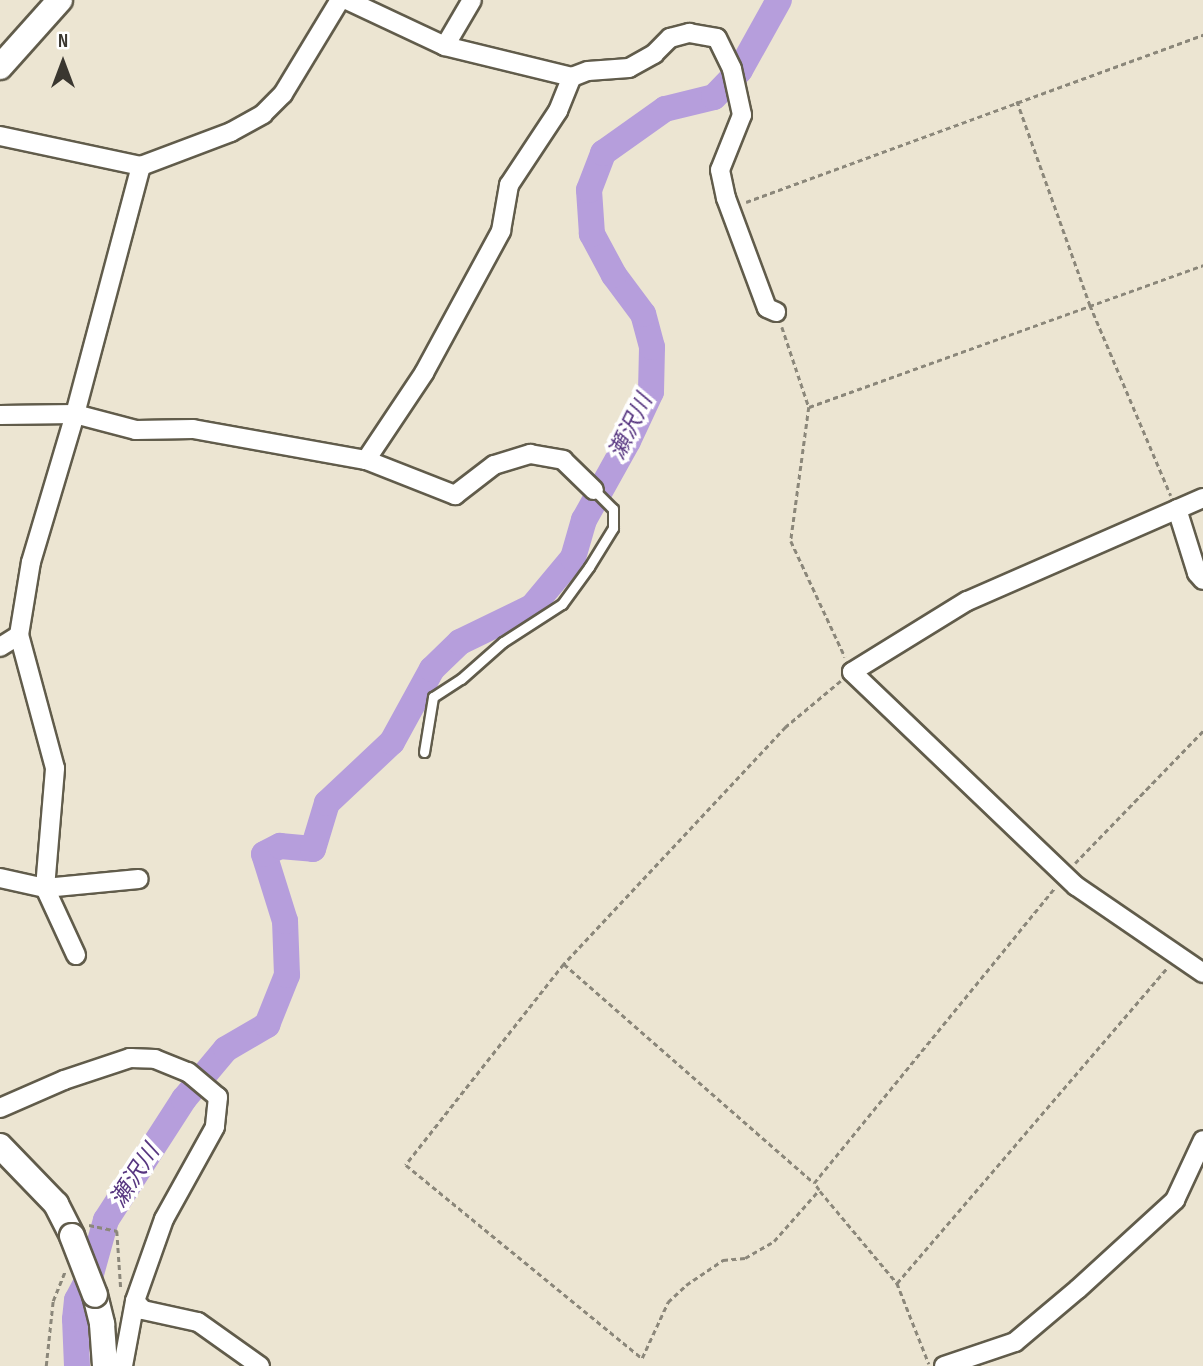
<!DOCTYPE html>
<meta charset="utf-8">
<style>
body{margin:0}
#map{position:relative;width:1203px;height:1366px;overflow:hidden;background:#ece5d2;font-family:"Sofia Sans Condensed","Noto Sans JP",sans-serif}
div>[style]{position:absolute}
.river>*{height:26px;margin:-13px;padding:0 13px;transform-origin:13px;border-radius:13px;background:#b69edc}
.path>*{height:2.5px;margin-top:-1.25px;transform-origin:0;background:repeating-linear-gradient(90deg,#8b877a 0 5px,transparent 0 8.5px)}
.roads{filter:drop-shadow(2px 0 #615c4b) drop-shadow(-2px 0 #615c4b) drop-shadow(0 2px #615c4b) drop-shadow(0 -2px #615c4b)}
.lane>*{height:9px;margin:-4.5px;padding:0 4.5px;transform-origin:4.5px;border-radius:4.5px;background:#fff}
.street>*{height:18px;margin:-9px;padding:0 9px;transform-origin:9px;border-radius:9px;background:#fff}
.secondary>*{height:24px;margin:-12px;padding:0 12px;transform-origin:12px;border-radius:12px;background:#fff}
.bridges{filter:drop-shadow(2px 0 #615c4b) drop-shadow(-2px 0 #615c4b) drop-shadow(0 2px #615c4b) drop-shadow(0 -2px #615c4b)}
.secondary-bridge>*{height:24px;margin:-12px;padding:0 12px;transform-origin:12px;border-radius:12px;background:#fff}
span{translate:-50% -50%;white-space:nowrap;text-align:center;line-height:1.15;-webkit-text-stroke:7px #fff;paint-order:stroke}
.water-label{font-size:23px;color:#573680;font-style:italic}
.north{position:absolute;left:28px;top:28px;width:70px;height:70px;-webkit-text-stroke:5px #fff;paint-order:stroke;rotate:0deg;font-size:19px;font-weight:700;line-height:28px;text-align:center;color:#3a3730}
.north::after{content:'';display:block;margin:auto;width:24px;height:32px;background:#3a3730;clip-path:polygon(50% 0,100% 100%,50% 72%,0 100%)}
</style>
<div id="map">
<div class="river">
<i style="left:77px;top:1366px;width:47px;rotate:-92.4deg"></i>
<i style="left:75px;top:1319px;width:19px;rotate:-84deg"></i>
<i style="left:77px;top:1300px;width:30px;rotate:-62deg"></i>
<i style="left:91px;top:1274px;width:56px;rotate:-74.5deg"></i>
<i style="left:106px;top:1220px;width:144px;rotate:-57.2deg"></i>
<i style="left:184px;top:1099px;width:65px;rotate:-50deg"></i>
<i style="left:226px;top:1049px;width:48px;rotate:-30.3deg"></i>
<i style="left:267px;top:1025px;width:54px;rotate:-68.2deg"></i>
<i style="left:287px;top:975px;width:54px;rotate:-92.1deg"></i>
<i style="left:285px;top:921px;width:70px;rotate:-107.4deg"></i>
<i style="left:264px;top:854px;width:18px;rotate:-27deg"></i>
<i style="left:280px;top:846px;width:33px;rotate:5deg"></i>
<i style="left:313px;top:849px;width:48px;rotate:-73.1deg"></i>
<i style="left:327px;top:803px;width:89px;rotate:-43.2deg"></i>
<i style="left:392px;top:742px;width:83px;rotate:-61.3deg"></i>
<i style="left:432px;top:669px;width:39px;rotate:-44deg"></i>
<i style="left:460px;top:642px;width:80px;rotate:-25.9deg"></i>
<i style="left:532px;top:607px;width:64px;rotate:-50.1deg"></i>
<i style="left:573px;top:558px;width:40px;rotate:-74deg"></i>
<i style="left:584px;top:520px;width:90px;rotate:-60.9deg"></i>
<i style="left:628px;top:441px;width:54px;rotate:-64.9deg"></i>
<i style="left:651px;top:392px;width:45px;rotate:-88.7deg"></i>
<i style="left:652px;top:347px;width:34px;rotate:-105deg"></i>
<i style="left:643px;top:314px;width:49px;rotate:-126.6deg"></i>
<i style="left:614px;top:275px;width:47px;rotate:-118.2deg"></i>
<i style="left:592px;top:234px;width:44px;rotate:-93.9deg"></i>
<i style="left:589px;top:190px;width:40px;rotate:-69deg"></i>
<i style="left:603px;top:153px;width:76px;rotate:-35.4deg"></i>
<i style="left:665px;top:109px;width:50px;rotate:-13.8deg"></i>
<i style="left:714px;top:97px;width:37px;rotate:-46deg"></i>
<i style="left:740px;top:70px;width:80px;rotate:-60.9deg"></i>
</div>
<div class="path">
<i style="left:1017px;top:101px;width:217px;rotate:70.3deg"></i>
<i style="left:1090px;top:305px;width:207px;rotate:67deg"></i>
<i style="left:746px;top:202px;width:487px;rotate:-20.1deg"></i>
<i style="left:782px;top:327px;width:84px;rotate:71.4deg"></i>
<i style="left:809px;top:407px;width:135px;rotate:97.7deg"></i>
<i style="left:791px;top:541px;width:128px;rotate:65deg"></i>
<i style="left:809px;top:407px;width:419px;rotate:-19.8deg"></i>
<i style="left:841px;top:681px;width:72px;rotate:140.1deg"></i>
<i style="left:786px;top:727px;width:325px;rotate:133.1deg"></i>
<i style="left:564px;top:964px;width:256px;rotate:128.2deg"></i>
<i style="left:406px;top:1165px;width:305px;rotate:39.3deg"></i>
<i style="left:642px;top:1358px;width:62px;rotate:-65.1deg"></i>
<i style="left:668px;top:1302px;width:25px;rotate:-43deg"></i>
<i style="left:686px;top:1285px;width:45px;rotate:-34deg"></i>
<i style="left:723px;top:1260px;width:22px;rotate:-5deg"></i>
<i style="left:745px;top:1258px;width:34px;rotate:-30deg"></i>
<i style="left:774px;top:1241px;width:68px;rotate:-48.6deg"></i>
<i style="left:819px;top:1190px;width:9px;rotate:-126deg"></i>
<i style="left:814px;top:1183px;width:382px;rotate:-50.8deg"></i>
<i style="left:1075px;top:863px;width:184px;rotate:-45.9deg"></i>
<i style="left:564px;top:964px;width:332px;rotate:41.2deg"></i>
<i style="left:820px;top:1191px;width:120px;rotate:50.1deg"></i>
<i style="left:897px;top:1283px;width:87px;rotate:68.4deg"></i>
<i style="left:89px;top:1225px;width:29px;rotate:12deg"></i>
<i style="left:117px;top:1231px;width:58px;rotate:86.1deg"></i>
<i style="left:897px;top:1283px;width:416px;rotate:-49.4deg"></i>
<i style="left:46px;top:1366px;width:65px;rotate:-83.9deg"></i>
<i style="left:53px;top:1301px;width:32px;rotate:-68deg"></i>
</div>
<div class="roads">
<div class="lane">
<i style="left:424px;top:752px;width:56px;rotate:-80.7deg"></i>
<i style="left:433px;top:697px;width:33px;rotate:-33deg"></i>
<i style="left:461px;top:679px;width:56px;rotate:-41.4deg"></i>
<i style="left:503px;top:642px;width:70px;rotate:-32.8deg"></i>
<i style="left:562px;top:604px;width:46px;rotate:-53.9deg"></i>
<i style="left:589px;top:567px;width:46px;rotate:-58.4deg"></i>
<i style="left:613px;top:528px;width:19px;rotate:-90deg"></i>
<i style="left:613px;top:509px;width:27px;rotate:-135deg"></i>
</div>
<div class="street">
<i style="left:445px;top:46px;width:53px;rotate:-59.6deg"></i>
<i style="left:572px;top:77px;width:17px;rotate:-21deg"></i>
<i style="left:588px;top:71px;width:41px;rotate:-4.2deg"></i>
<i style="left:629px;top:68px;width:29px;rotate:-29deg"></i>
<i style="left:654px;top:54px;width:23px;rotate:-45deg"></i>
<i style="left:670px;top:38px;width:20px;rotate:-15deg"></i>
<i style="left:689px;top:33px;width:28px;rotate:10deg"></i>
<i style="left:717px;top:38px;width:34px;rotate:64deg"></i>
<i style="left:732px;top:69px;width:47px;rotate:77.7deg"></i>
<i style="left:742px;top:115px;width:59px;rotate:111.8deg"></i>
<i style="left:720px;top:170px;width:29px;rotate:78deg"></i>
<i style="left:726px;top:198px;width:117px;rotate:69.6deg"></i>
<i style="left:767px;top:308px;width:10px;rotate:24deg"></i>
<i style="left:0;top:136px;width:144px;rotate:12deg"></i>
<i style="left:141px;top:166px;width:96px;rotate:-20.7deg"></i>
<i style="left:231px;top:132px;width:37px;rotate:-29deg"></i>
<i style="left:263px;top:114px;width:28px;rotate:-45deg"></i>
<i style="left:283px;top:94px;width:110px;rotate:-58.8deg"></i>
<i style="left:0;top:415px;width:75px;rotate:-0.8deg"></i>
<i style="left:75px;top:414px;width:63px;rotate:14.7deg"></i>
<i style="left:136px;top:430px;width:57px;rotate:-1deg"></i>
<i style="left:193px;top:429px;width:176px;rotate:10.2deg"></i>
<i style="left:366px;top:460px;width:105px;rotate:-56.3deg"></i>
<i style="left:424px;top:373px;width:162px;rotate:-61.5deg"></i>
<i style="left:501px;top:231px;width:47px;rotate:-80.1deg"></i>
<i style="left:509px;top:185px;width:89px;rotate:-56.5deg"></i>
<i style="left:558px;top:111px;width:37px;rotate:-68deg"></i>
<i style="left:572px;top:77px;width:131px;rotate:-166.3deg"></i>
<i style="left:445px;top:46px;width:108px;rotate:-154.9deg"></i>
<i style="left:366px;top:460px;width:96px;rotate:21.5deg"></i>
<i style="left:455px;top:495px;width:49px;rotate:-37.6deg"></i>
<i style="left:494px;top:465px;width:38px;rotate:-17deg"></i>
<i style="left:530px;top:454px;width:34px;rotate:10deg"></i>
<i style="left:563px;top:460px;width:43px;rotate:44.1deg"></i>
<i style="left:1203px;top:498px;width:257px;rotate:156.4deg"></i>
<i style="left:967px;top:601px;width:135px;rotate:148.3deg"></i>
<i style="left:852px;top:672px;width:310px;rotate:43.7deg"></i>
<i style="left:1076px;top:886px;width:154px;rotate:34.4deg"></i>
<i style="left:1177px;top:509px;width:67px;rotate:72.6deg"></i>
<i style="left:1197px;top:573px;width:9px;rotate:49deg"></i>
<i style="left:0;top:647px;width:22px;rotate:-32deg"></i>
<i style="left:0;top:878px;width:46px;rotate:12.5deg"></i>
<i style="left:45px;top:888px;width:94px;rotate:-5.5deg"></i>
<i style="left:76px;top:955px;width:74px;rotate:-114.8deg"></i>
<i style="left:45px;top:888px;width:120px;rotate:-85.2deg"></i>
<i style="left:55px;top:768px;width:138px;rotate:-105.1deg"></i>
<i style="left:19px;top:635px;width:74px;rotate:-80.7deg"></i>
<i style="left:31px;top:562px;width:154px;rotate:-73.4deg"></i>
<i style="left:75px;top:414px;width:257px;rotate:-75.1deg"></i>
<i style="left:0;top:1108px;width:70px;rotate:-23.6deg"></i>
<i style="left:64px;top:1080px;width:70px;rotate:-18.4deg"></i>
<i style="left:130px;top:1058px;width:25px;rotate:2deg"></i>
<i style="left:155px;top:1059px;width:35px;rotate:22deg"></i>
<i style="left:188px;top:1072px;width:39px;rotate:40deg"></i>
<i style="left:218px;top:1097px;width:30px;rotate:96deg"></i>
<i style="left:215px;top:1127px;width:105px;rotate:119deg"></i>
<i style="left:164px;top:1219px;width:87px;rotate:109.5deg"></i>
<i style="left:135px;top:1301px;width:66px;rotate:100.5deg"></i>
<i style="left:135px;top:1301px;width:12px;rotate:48deg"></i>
<i style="left:143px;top:1310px;width:56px;rotate:12.3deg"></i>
<i style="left:198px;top:1322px;width:76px;rotate:35.4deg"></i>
<i style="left:944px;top:1366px;width:75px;rotate:-18.7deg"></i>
<i style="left:1015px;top:1342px;width:82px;rotate:-40.1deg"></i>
<i style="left:1078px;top:1289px;width:132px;rotate:-42.5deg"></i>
<i style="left:1175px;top:1200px;width:66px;rotate:-65deg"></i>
</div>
<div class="secondary">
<i style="left:0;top:67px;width:90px;rotate:-48.2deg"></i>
<i style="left:0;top:1146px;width:81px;rotate:46deg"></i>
<i style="left:56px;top:1204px;width:36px;rotate:63deg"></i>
<i style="left:95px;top:1295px;width:30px;rotate:76deg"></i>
<i style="left:102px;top:1324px;width:42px;rotate:85.9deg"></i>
</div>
</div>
<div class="bridges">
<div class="secondary-bridge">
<i style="left:72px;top:1236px;width:63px;rotate:68.7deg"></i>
</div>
</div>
<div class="water-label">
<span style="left:631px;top:427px;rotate:-64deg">瀬沢川</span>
<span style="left:135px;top:1176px;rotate:-57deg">瀬沢川</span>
</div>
<div class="north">N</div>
</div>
